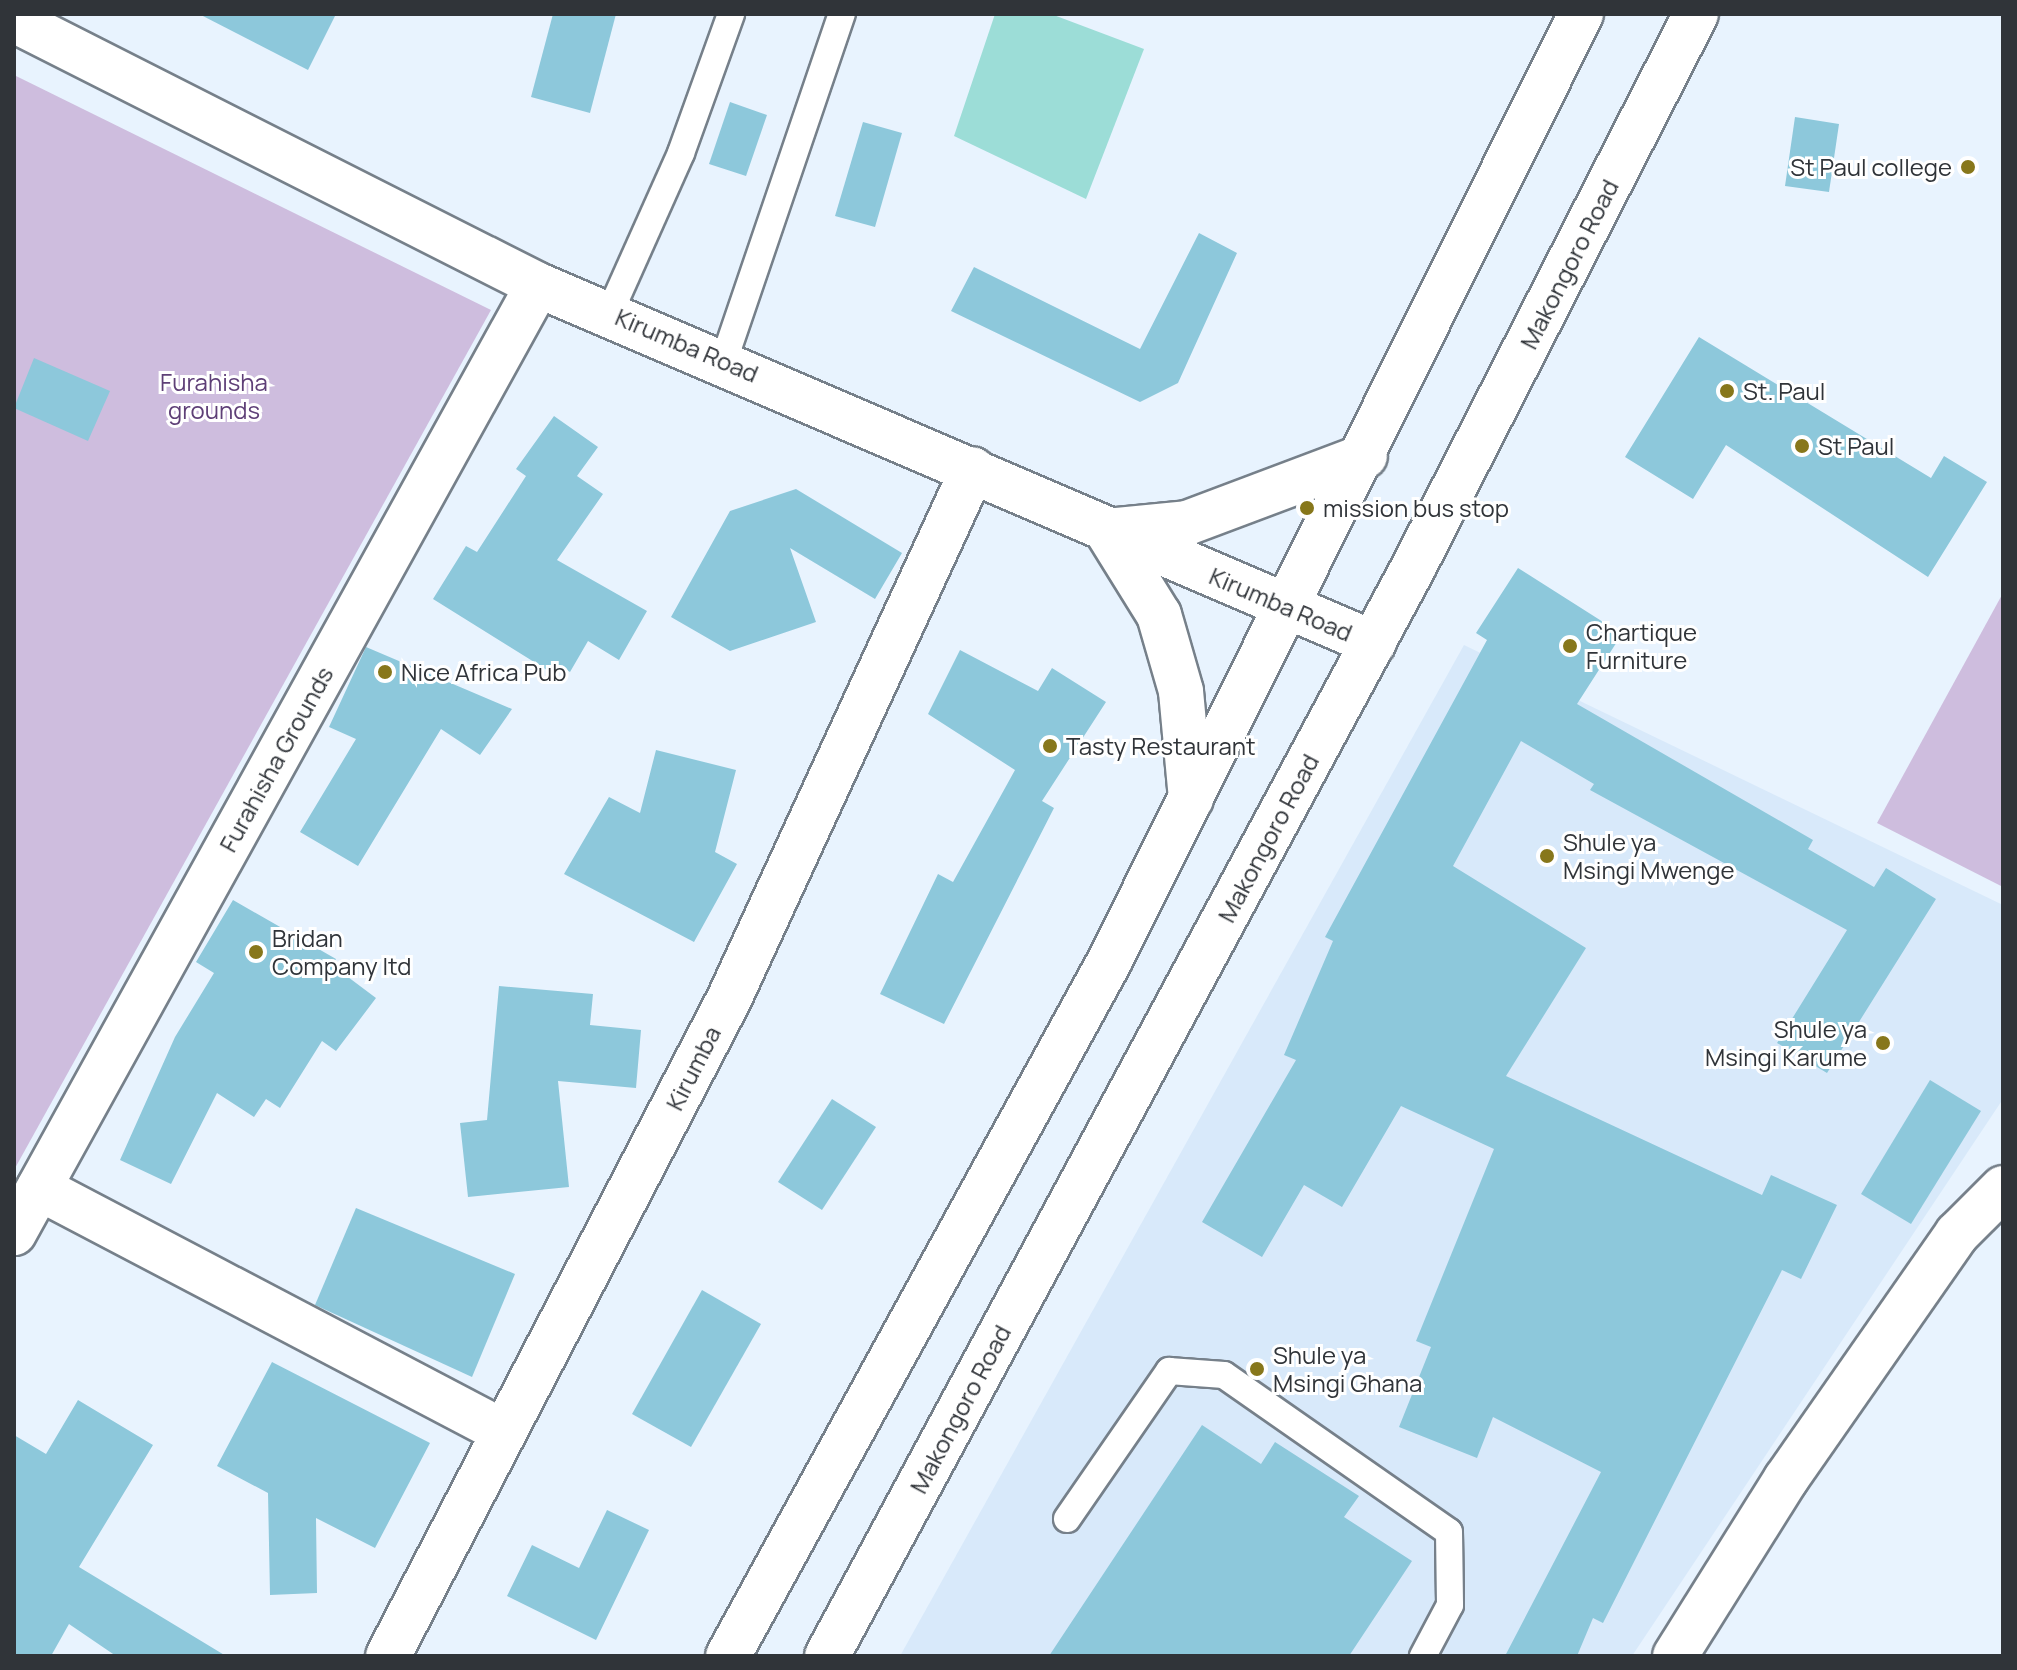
<!DOCTYPE html>
<style>
body{margin:0}
#map{position:relative;width:2017px;height:1670px;overflow:hidden;background:#e8f3fe;font-family:Manrope,sans-serif}
div>[style]{position:absolute}
.built>*{inset:0;background:#d8e9fa}
.green>*{inset:0;background:#cebdde}
.water>*{inset:0;background:#9cddd7}
.building>*{inset:0;background:#8dc8db}
.roads{filter:drop-shadow(2px 0 #76808a) drop-shadow(-2px 0 #76808a) drop-shadow(0 2px #76808a) drop-shadow(0 -2px #76808a)}
.service>*{height:26px;margin:-13px;padding:0 13px;transform-origin:13px;border-radius:13px;background:#fff}
.minor>*{height:44px;margin:-22px;padding:0 22px;transform-origin:22px;border-radius:22px;background:#fff}
.secondary>*{height:44px;margin:-22px;padding:0 22px;transform-origin:22px;border-radius:22px;background:#fff}
.primary>*{height:44px;margin:-22px;padding:0 22px;transform-origin:22px;border-radius:22px;background:#fff}
.dots>*{width:22px;height:22px;translate:-50% -50%;box-sizing:border-box;border:4px solid #fff;border-radius:50%}
span{translate:-50% -50%;white-space:nowrap;text-align:center;line-height:1.15;-webkit-text-stroke:6px #fff;paint-order:stroke}
.poi-label{font-size:24px;color:#303439}
.right{translate:-100% -50%;text-align:right}
.left{translate:0 -50%;text-align:left}
.street-label{font-size:24px;color:#303439}
.park-label{font-size:24px;color:#5e3f77}
.frame{position:absolute;inset:0;border:16px solid #303439;pointer-events:none}
</style>
<div id="map">
<div class="built">
<i style="clip-path:polygon(1464px 645px,2003px 905px,2003px 1099px,1632px 1656px,900px 1656px)"></i>
</div>
<div class="green">
<i style="clip-path:polygon(14px 75px,491px 310px,14px 1170px)"></i>
<i style="clip-path:polygon(2003px 593px,2003px 887px,1877px 823px)"></i>
</div>
<div class="water">
<i style="clip-path:polygon(995px 14px,1051px 14px,1144px 49px,1086px 199px,954px 136px)"></i>
</div>
<div class="building">
<i style="clip-path:polygon(199px 14px,336px 14px,308px 70px)"></i>
<i style="clip-path:polygon(553px 14px,616px 14px,590px 113px,531px 97px)"></i>
<i style="clip-path:polygon(730px 102px,767px 115px,746px 176px,709px 164px)"></i>
<i style="clip-path:polygon(1795px 117px,1839px 124px,1829px 192px,1785px 186px)"></i>
<i style="clip-path:polygon(863px 122px,902px 133px,875px 227px,835px 216px)"></i>
<i style="clip-path:polygon(1199px 233px,1237px 253px,1178px 383px,1140px 402px,951px 311px,974px 267px,1140px 349px)"></i>
<i style="clip-path:polygon(1699px 337px,1931px 478px,1944px 456px,1987px 482px,1928px 577px,1726px 445px,1693px 499px,1625px 457px)"></i>
<i style="clip-path:polygon(34px 358px,110px 391px,88px 441px,14px 408px)"></i>
<i style="clip-path:polygon(554px 416px,598px 447px,577px 476px,603px 494px,557px 560px,647px 611px,619px 660px,588px 641px,570px 672px,561px 666px,555px 675px,433px 599px,466px 546px,477px 552px,526px 476px,516px 469px)"></i>
<i style="clip-path:polygon(796px 489px,902px 553px,875px 599px,790px 548px,816px 622px,730px 651px,671px 617px,730px 511px)"></i>
<i style="clip-path:polygon(1518px 568px,1622px 634px,1577px 704px,1813px 840px,1808px 849px,1874px 887px,1886px 868px,1936px 899px,1827px 1073px,1777px 1043px,1847px 930px,1590px 790px,1594px 784px,1521px 741px,1453px 866px,1586px 948px,1506px 1076px,1762px 1195px,1771px 1175px,1837px 1205px,1801px 1279px,1782px 1270px,1603px 1623px,1593px 1618px,1577px 1656px,1505px 1656px,1601px 1472px,1493px 1417px,1477px 1458px,1399px 1427px,1431px 1347px,1416px 1341px,1494px 1149px,1401px 1106px,1342px 1207px,1304px 1185px,1262px 1257px,1202px 1222px,1296px 1060px,1284px 1055px,1333px 941px,1325px 937px,1487px 640px,1476px 633px)"></i>
<i style="clip-path:polygon(366px 647px,512px 709px,480px 755px,441px 729px,358px 866px,300px 832px,356px 739px,329px 727px)"></i>
<i style="clip-path:polygon(960px 650px,1038px 691px,1052px 668px,1106px 702px,1042px 801px,1054px 808px,944px 1024px,880px 994px,938px 874px,953px 882px,1015px 770px,928px 714px)"></i>
<i style="clip-path:polygon(656px 750px,736px 770px,715px 852px,737px 864px,694px 942px,564px 874px,609px 797px,640px 813px)"></i>
<i style="clip-path:polygon(233px 900px,336px 959px,332px 965px,376px 998px,336px 1051px,322px 1041px,280px 1108px,266px 1099px,254px 1117px,217px 1093px,171px 1184px,120px 1160px,175px 1037px,214px 973px,196px 962px)"></i>
<i style="clip-path:polygon(499px 986px,593px 994px,590px 1025px,641px 1030px,636px 1088px,558px 1081px,569px 1187px,468px 1197px,460px 1123px,487px 1120px)"></i>
<i style="clip-path:polygon(1930px 1080px,1981px 1111px,1911px 1224px,1861px 1194px)"></i>
<i style="clip-path:polygon(832px 1099px,876px 1127px,822px 1210px,778px 1182px)"></i>
<i style="clip-path:polygon(356px 1208px,515px 1274px,472px 1377px,315px 1305px)"></i>
<i style="clip-path:polygon(702px 1290px,761px 1324px,691px 1447px,632px 1414px)"></i>
<i style="clip-path:polygon(272px 1362px,430px 1443px,375px 1548px,316px 1518px,317px 1593px,270px 1595px,268px 1493px,217px 1466px)"></i>
<i style="clip-path:polygon(78px 1400px,153px 1445px,79px 1567px,226px 1656px,116px 1656px,69px 1624px,51px 1656px,14px 1656px,14px 1435px,46px 1454px)"></i>
<i style="clip-path:polygon(1202px 1425px,1261px 1464px,1275px 1442px,1359px 1496px,1344px 1517px,1412px 1561px,1349px 1656px,1049px 1656px)"></i>
<i style="clip-path:polygon(607px 1510px,649px 1530px,596px 1640px,507px 1596px,532px 1545px,579px 1568px)"></i>
</div>
<div class="roads">
<div class="service">
<i style="left:610px;top:312px;width:174px;rotate:-65.9deg"></i>
<i style="left:681px;top:153px;width:148px;rotate:-70.2deg"></i>
<i style="left:724px;top:360px;width:366px;rotate:-71.2deg"></i>
<i style="left:1067px;top:1519px;width:180px;rotate:-55.4deg"></i>
<i style="left:1169px;top:1371px;width:55px;rotate:4.2deg"></i>
<i style="left:1224px;top:1375px;width:274px;rotate:34.9deg"></i>
<i style="left:1449px;top:1532px;width:73px;rotate:89.2deg"></i>
<i style="left:1450px;top:1605px;width:58px;rotate:117.9deg"></i>
</div>
<div class="minor">
<i style="left:39px;top:1188px;width:525px;rotate:27.69deg"></i>
<i style="left:14px;top:1233px;width:1083px;rotate:-61.07deg"></i>
<i style="left:388px;top:1656px;width:740px;rotate:-62.57deg"></i>
<i style="left:729px;top:999px;width:583px;rotate:-65.28deg"></i>
<i style="left:1675px;top:1656px;width:209px;rotate:-57.9deg"></i>
<i style="left:1786px;top:1479px;width:299px;rotate:-55.1deg"></i>
<i style="left:1957px;top:1234px;width:65px;rotate:-45deg"></i>
</div>
<div class="secondary">
<i style="left:14px;top:20px;width:587px;rotate:26.83deg"></i>
<i style="left:538px;top:285px;width:909px;rotate:23.21deg"></i>
</div>
<div class="primary">
<i style="left:1191px;top:799px;width:108px;rotate:-95.3deg"></i>
<i style="left:1181px;top:691px;width:79px;rotate:-106.1deg"></i>
<i style="left:1159px;top:615px;width:99px;rotate:-121.8deg"></i>
<i style="left:1107px;top:531px;width:80px;rotate:-5.7deg"></i>
<i style="left:1187px;top:523px;width:190px;rotate:-20.6deg"></i>
<i style="left:728px;top:1656px;width:792px;rotate:-61.23deg"></i>
<i style="left:1109px;top:962px;width:1059px;rotate:-63.53deg"></i>
<i style="left:827px;top:1656px;width:1236px;rotate:-61.69deg"></i>
<i style="left:1413px;top:568px;width:622px;rotate:-62.94deg"></i>
</div>
</div>
<div class="dots">
<i style="left:1968px;top:167px;background:#87771b"></i>
<i style="left:1727px;top:391px;background:#87771b"></i>
<i style="left:1802px;top:446px;background:#87771b"></i>
<i style="left:1307px;top:508px;background:#87771b"></i>
<i style="left:1570px;top:646px;background:#87771b"></i>
<i style="left:385px;top:672px;background:#87771b"></i>
<i style="left:1050px;top:746px;background:#87771b"></i>
<i style="left:1547px;top:856px;background:#87771b"></i>
<i style="left:256px;top:952px;background:#87771b"></i>
<i style="left:1883px;top:1043px;background:#87771b"></i>
<i style="left:1257px;top:1369px;background:#87771b"></i>
</div>
<div class="poi-label">
<span class="right" style="left:1952px;top:167px">St Paul college</span>
<span class="left" style="left:1743px;top:391px">St. Paul</span>
<span class="left" style="left:1818px;top:446px">St Paul</span>
<span class="left" style="left:1323px;top:508px">mission bus stop</span>
<span class="left" style="left:1586px;top:646px">Chartique<br>Furniture</span>
<span class="left" style="left:401px;top:672px">Nice Africa Pub</span>
<span class="left" style="left:1066px;top:746px">Tasty Restaurant</span>
<span class="left" style="left:1563px;top:856px">Shule ya<br>Msingi Mwenge</span>
<span class="left" style="left:272px;top:952px">Bridan<br>Company ltd</span>
<span class="right" style="left:1867px;top:1043px">Shule ya<br>Msingi Karume</span>
<span class="left" style="left:1273px;top:1369px">Shule ya<br>Msingi Ghana</span>
</div>
<div class="street-label">
<span style="left:1569px;top:264px;rotate:-63deg">Makongoro Road</span>
<span style="left:687px;top:345px;rotate:23deg">Kirumba Road</span>
<span style="left:1281px;top:604px;rotate:23deg">Kirumba Road</span>
<span style="left:276px;top:759px;rotate:-61deg">Furahisha Grounds</span>
<span style="left:1268px;top:838px;rotate:-62deg">Makongoro Road</span>
<span style="left:693px;top:1068px;rotate:-63deg">Kirumba</span>
<span style="left:960px;top:1409px;rotate:-62deg">Makongoro Road</span>
</div>
<div class="park-label">
<span style="left:214px;top:396px">Furahisha<br>grounds</span>
</div>
<div class="frame"></div>
</div>
